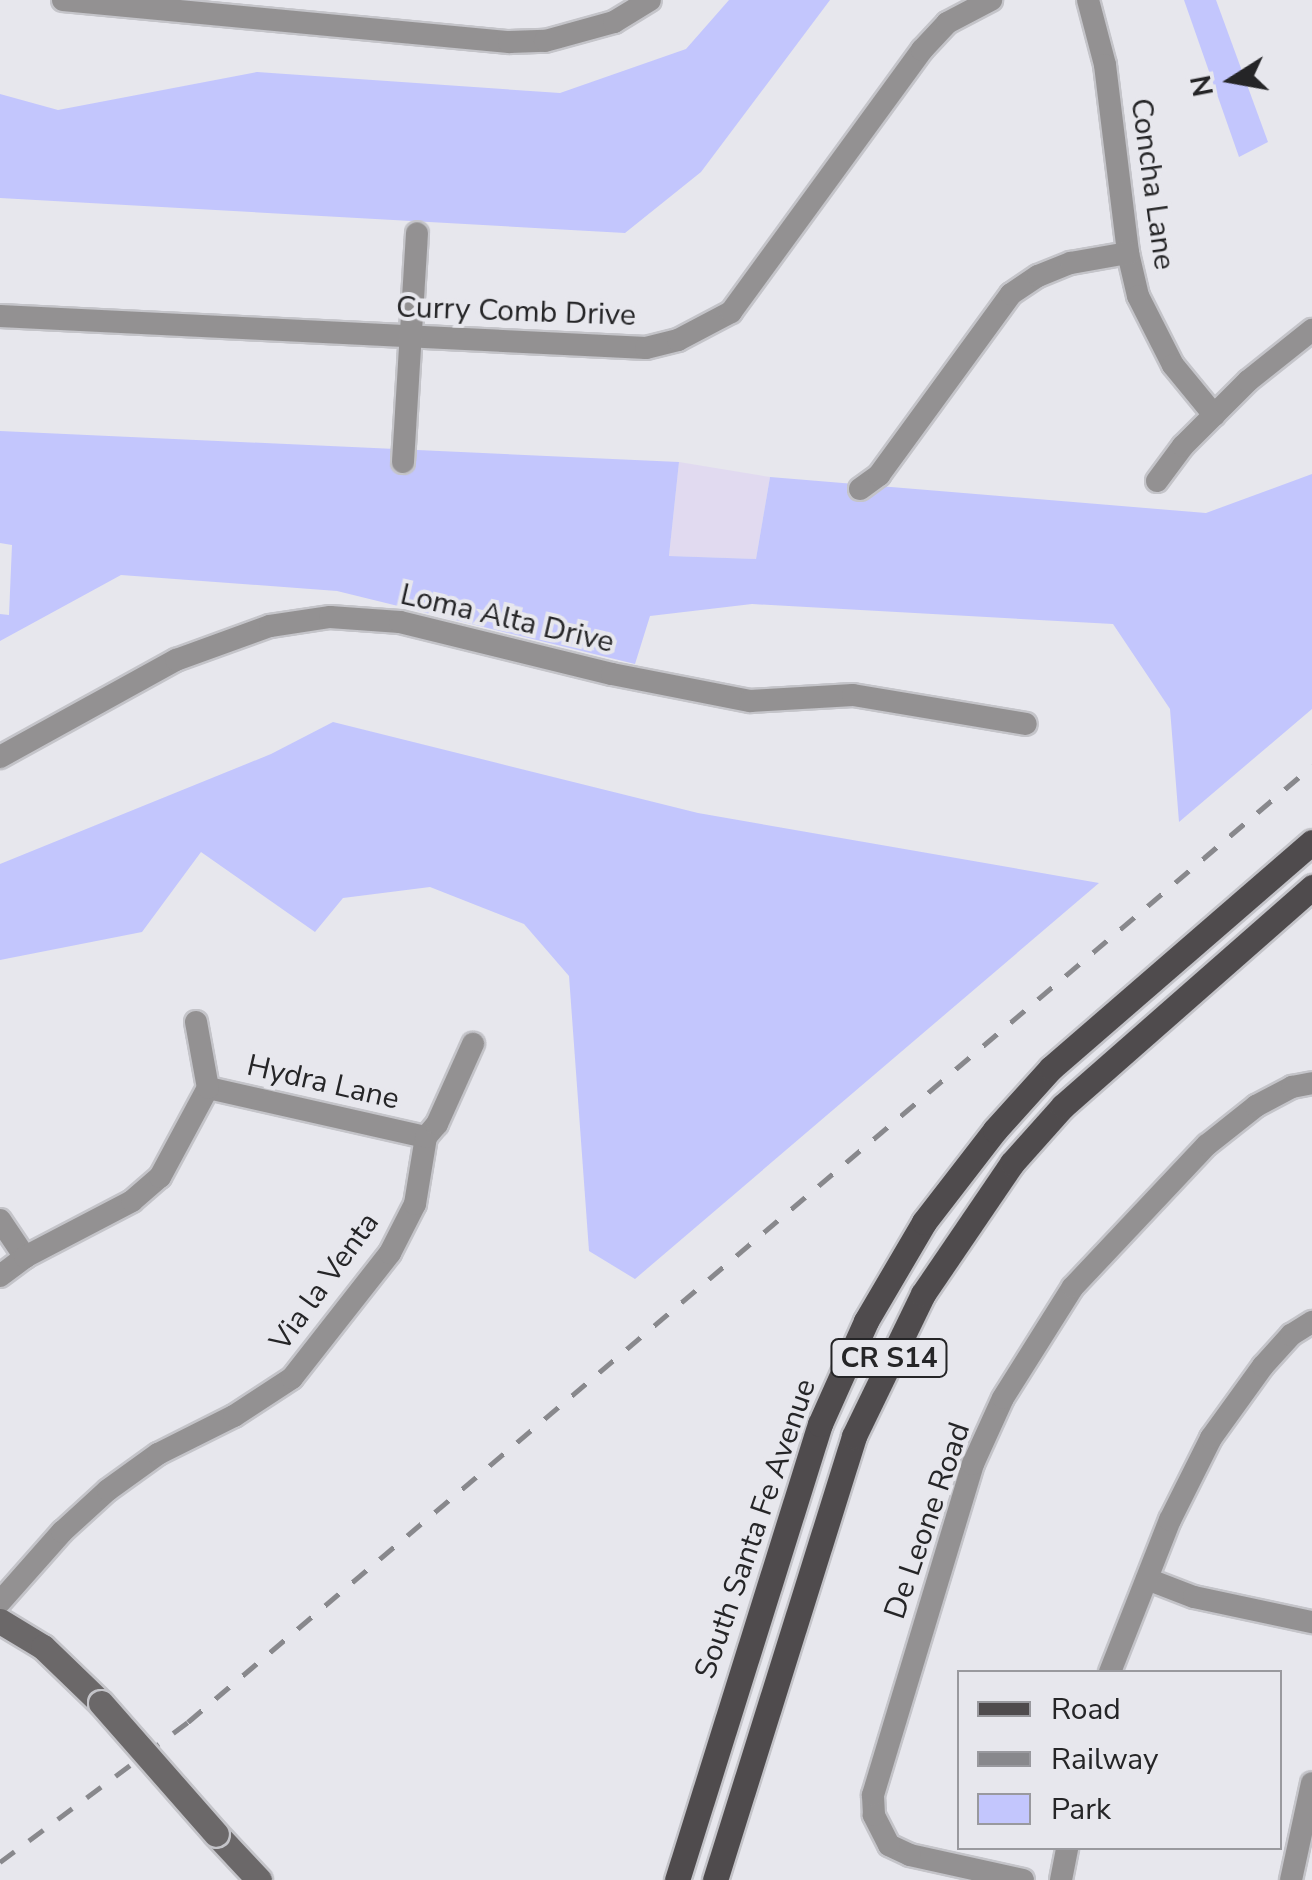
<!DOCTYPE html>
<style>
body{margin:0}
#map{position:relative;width:1312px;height:1880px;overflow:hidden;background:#e7e7ed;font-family:"Nunito Sans",sans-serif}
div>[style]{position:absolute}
.industrial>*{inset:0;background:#e1daf0}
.green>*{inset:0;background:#c3c6fd}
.roads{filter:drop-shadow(2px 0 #c4c4c9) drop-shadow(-2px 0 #c4c4c9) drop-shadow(0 2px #c4c4c9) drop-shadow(0 -2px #c4c4c9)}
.street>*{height:22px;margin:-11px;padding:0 11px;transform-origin:11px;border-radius:11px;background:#939192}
.secondary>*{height:25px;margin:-12.5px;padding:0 12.5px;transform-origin:12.5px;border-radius:12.5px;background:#6b6869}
.primary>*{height:25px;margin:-12.5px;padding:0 12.5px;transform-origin:12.5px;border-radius:12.5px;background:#4f4b4d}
.rail>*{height:5px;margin-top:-2.5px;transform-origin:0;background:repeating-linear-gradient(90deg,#88888c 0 18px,transparent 0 36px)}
.bridges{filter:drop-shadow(2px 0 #c4c4c9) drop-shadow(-2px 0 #c4c4c9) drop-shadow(0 2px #c4c4c9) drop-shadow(0 -2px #c4c4c9)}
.secondary-bridge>*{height:25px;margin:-12.5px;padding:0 12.5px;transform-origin:12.5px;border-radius:12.5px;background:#6b6869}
span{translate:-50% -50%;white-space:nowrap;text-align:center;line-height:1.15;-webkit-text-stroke:8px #e7e7ed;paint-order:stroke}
.shield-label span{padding:2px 8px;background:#e7e7ed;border:2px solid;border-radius:8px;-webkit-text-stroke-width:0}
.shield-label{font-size:28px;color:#252527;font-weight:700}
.street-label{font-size:30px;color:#252527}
.legend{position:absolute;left:957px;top:1670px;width:325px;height:180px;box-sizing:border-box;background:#e7e7ed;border:2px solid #99999e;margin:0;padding:12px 18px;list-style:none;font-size:30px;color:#252527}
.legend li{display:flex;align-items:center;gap:20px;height:50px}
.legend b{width:50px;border:2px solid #99999e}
.north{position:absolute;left:1182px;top:30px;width:100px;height:100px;-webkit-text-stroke:8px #e7e7ed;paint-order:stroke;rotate:259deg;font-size:28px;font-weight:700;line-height:40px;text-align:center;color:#252527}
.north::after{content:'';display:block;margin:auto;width:35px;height:45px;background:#252527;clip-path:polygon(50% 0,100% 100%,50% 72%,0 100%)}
</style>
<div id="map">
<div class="industrial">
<i style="clip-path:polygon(679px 462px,770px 477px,756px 559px,669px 556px)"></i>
</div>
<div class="green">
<i style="clip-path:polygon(729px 0,830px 0,701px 172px,625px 233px,0 198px,0 94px,58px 110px,257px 72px,560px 93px,686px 49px)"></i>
<i style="clip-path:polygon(1184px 0,1216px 0,1268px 142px,1239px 157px)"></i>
<i style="clip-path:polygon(0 431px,679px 462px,669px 556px,756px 559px,770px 477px,1206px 513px,1312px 474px,1312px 709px,1179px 822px,1170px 709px,1113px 624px,752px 604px,650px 616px,635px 664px,337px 591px,121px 575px,0 641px,0 614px,9px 615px,12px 545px,0 543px)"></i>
<i style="clip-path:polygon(333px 722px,698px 813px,1099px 883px,635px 1279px,589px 1251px,569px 976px,524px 924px,430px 887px,343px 898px,315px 932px,201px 852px,142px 932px,0 960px,0 864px,271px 754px)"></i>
</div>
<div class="roads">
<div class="street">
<i style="left:63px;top:0;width:448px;rotate:5.4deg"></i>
<i style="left:509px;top:42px;width:36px;rotate:-2deg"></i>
<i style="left:545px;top:41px;width:72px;rotate:-15.4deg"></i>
<i style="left:614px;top:22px;width:42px;rotate:-31.4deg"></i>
<i style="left:1088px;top:0;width:67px;rotate:75.3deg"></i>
<i style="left:1105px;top:65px;width:189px;rotate:83deg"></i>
<i style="left:1128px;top:253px;width:44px;rotate:76.9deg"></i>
<i style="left:1138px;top:296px;width:77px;rotate:63.1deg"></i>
<i style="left:1173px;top:365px;width:65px;rotate:50.6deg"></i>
<i style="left:0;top:316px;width:647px;rotate:2.84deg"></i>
<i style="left:646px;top:348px;width:33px;rotate:-14deg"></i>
<i style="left:678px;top:340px;width:60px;rotate:-27.8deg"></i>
<i style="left:731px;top:312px;width:324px;rotate:-53.9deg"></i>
<i style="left:922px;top:50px;width:37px;rotate:-47deg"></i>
<i style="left:947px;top:23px;width:50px;rotate:-27.6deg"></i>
<i style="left:403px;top:462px;width:229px;rotate:-86.5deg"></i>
<i style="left:1157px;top:481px;width:44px;rotate:-53.4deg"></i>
<i style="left:1183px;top:446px;width:92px;rotate:-45deg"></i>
<i style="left:1248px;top:381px;width:82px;rotate:-38.6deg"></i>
<i style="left:860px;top:489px;width:24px;rotate:-36deg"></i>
<i style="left:879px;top:475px;width:224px;rotate:-53.9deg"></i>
<i style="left:1011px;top:294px;width:32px;rotate:-34deg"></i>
<i style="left:1038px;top:276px;width:35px;rotate:-22deg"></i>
<i style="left:1071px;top:263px;width:58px;rotate:-10deg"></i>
<i style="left:0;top:757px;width:201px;rotate:-28.9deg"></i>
<i style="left:176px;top:660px;width:100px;rotate:-19.9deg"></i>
<i style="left:270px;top:626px;width:61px;rotate:-8.5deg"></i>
<i style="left:330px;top:617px;width:70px;rotate:4.1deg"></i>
<i style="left:400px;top:622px;width:218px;rotate:13.8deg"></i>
<i style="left:612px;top:674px;width:141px;rotate:11.1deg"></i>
<i style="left:750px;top:701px;width:103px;rotate:-3.3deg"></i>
<i style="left:853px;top:695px;width:175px;rotate:9.5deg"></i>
<i style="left:208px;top:1088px;width:223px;rotate:12.7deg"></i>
<i style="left:0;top:1220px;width:45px;rotate:56deg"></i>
<i style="left:0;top:1276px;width:31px;rotate:-37deg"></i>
<i style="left:25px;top:1257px;width:121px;rotate:-27.6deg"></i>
<i style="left:132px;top:1201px;width:37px;rotate:-41deg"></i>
<i style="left:160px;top:1177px;width:101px;rotate:-61.7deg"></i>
<i style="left:208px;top:1088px;width:67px;rotate:-100.3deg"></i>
<i style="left:1147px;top:1579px;width:50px;rotate:21deg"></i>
<i style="left:1194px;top:1597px;width:121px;rotate:12deg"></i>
<i style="left:0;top:1602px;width:94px;rotate:-48.5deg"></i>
<i style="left:62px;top:1532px;width:62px;rotate:-42.4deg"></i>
<i style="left:108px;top:1490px;width:62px;rotate:-35.8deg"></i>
<i style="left:158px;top:1454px;width:85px;rotate:-26.6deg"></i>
<i style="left:234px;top:1416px;width:69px;rotate:-33.2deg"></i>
<i style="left:292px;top:1378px;width:159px;rotate:-51.9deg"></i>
<i style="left:390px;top:1253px;width:55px;rotate:-63deg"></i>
<i style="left:415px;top:1204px;width:68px;rotate:-80.7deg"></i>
<i style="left:426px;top:1137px;width:17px;rotate:-50deg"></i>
<i style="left:437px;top:1124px;width:88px;rotate:-65.8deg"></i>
<i style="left:1110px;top:1672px;width:163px;rotate:-68.5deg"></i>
<i style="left:1170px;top:1520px;width:92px;rotate:-63.4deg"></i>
<i style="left:1211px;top:1438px;width:89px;rotate:-54.2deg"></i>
<i style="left:1263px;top:1366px;width:42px;rotate:-47.9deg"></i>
<i style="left:1291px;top:1335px;width:25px;rotate:-32deg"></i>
<i style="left:1023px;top:1880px;width:116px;rotate:-167.5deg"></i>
<i style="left:910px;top:1855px;width:23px;rotate:-155deg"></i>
<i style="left:889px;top:1845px;width:34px;rotate:-117deg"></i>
<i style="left:874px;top:1815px;width:20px;rotate:-93deg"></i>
<i style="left:873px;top:1795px;width:346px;rotate:-73.2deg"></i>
<i style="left:973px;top:1464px;width:72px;rotate:-65.6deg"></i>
<i style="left:1003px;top:1398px;width:131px;rotate:-57.8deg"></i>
<i style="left:1073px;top:1287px;width:195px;rotate:-46.7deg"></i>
<i style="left:1207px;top:1145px;width:63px;rotate:-38.5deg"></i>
<i style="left:1256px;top:1106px;width:41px;rotate:-27.8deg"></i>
<i style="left:1292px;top:1087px;width:20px;rotate:-11deg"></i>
<i style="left:1061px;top:1880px;width:33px;rotate:-79deg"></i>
<i style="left:1291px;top:1880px;width:99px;rotate:-77.8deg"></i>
</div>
<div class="secondary">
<i style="left:0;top:1621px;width:50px;rotate:31.2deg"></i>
<i style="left:43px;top:1647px;width:81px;rotate:44deg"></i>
<i style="left:216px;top:1834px;width:63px;rotate:46.9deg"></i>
</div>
<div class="primary">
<i style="left:677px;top:1880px;width:478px;rotate:-72.6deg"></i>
<i style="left:820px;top:1424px;width:113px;rotate:-65.9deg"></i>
<i style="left:866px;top:1321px;width:115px;rotate:-59.6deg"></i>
<i style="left:924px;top:1222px;width:116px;rotate:-52.3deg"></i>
<i style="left:995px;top:1130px;width:84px;rotate:-47.9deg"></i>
<i style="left:1051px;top:1068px;width:345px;rotate:-40.9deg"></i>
<i style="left:715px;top:1880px;width:465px;rotate:-72.6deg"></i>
<i style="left:854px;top:1436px;width:158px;rotate:-64.1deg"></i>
<i style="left:923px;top:1294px;width:158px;rotate:-55.8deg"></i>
<i style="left:1012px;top:1163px;width:76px;rotate:-48.2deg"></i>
<i style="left:1063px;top:1106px;width:332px;rotate:-41.3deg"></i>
</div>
</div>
<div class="rail">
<i style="left:0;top:1862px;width:234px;rotate:-36.7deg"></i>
<i style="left:188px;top:1722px;width:1476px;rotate:-40.38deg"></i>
</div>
<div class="bridges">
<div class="secondary-bridge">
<i style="left:101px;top:1703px;width:174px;rotate:48.7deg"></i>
</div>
</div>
<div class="shield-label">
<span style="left:889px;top:1358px">CR S14</span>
</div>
<div class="street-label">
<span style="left:1152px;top:184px;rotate:82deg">Concha Lane</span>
<span style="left:516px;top:312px;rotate:2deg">Curry Comb Drive</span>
<span style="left:507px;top:619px;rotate:13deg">Loma Alta Drive</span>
<span style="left:323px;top:1083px;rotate:13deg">Hydra Lane</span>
<span style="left:325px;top:1282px;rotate:-54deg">Via la Venta</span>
<span style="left:928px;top:1521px;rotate:-71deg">De Leone Road</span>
<span style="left:756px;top:1529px;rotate:-71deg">South Santa Fe Avenue</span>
</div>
<ul class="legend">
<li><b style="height:12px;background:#4f4b4d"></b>Road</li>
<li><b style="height:12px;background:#88888c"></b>Railway</li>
<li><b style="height:28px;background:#c3c6fd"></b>Park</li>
</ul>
<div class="north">N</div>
</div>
